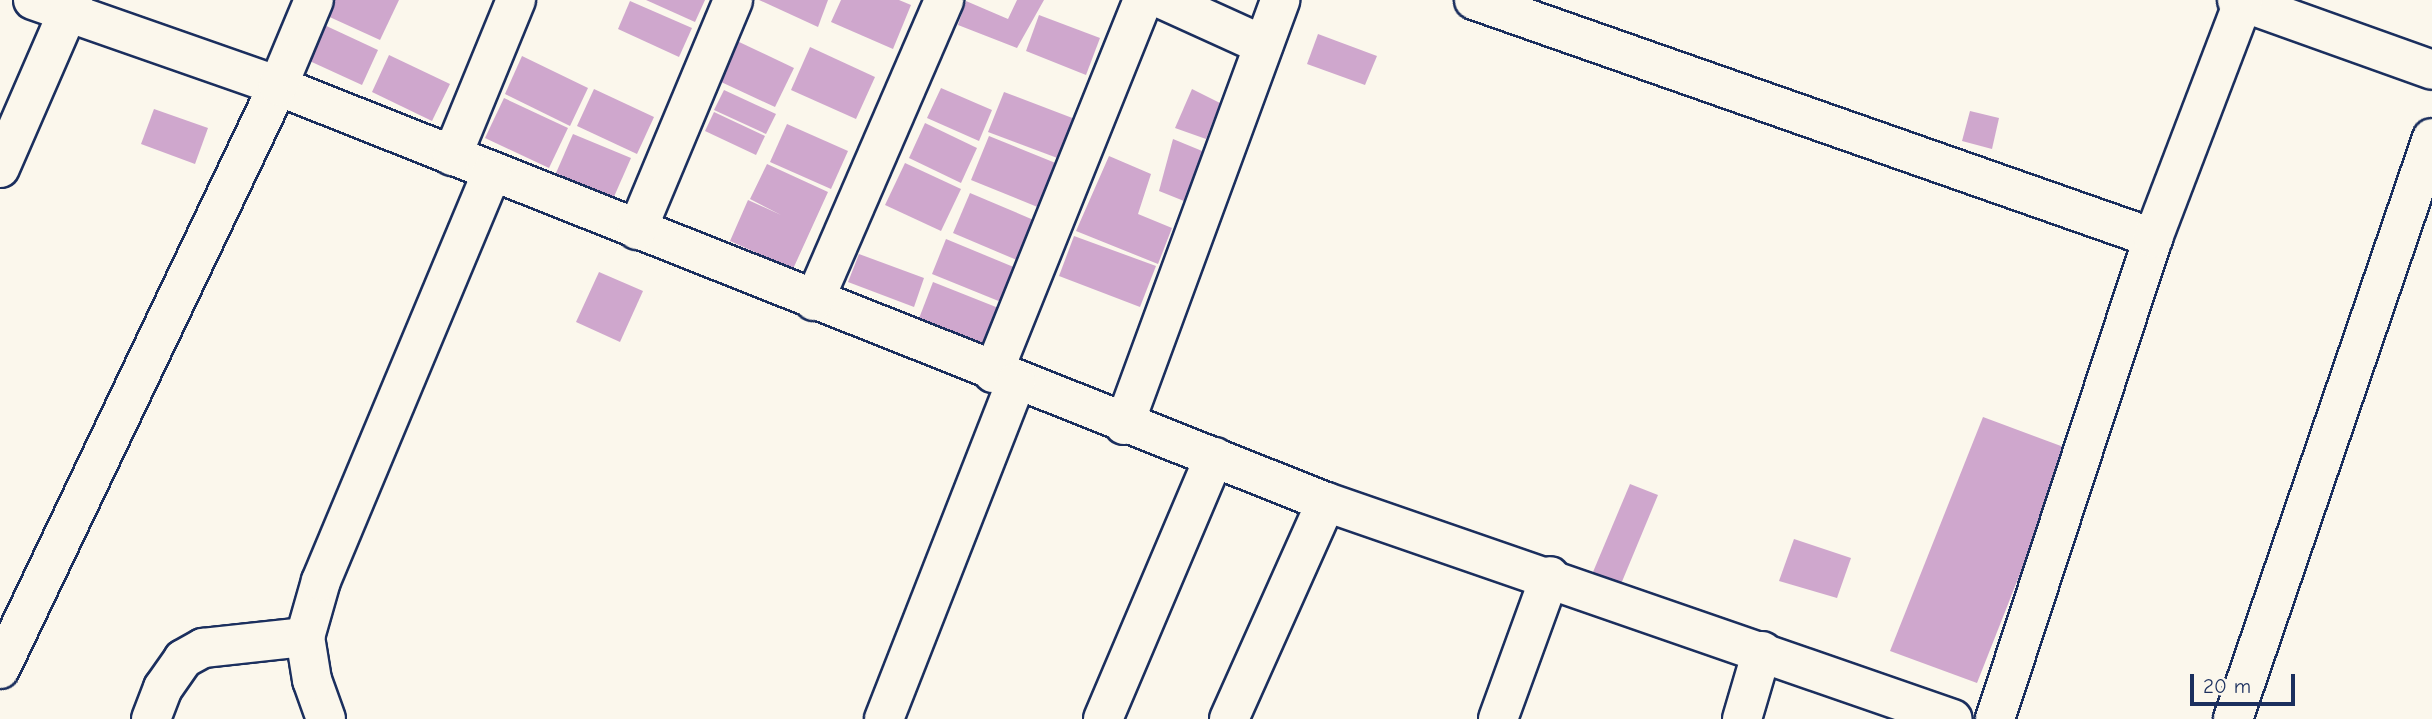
<!DOCTYPE html>
<style>
body{margin:0}
#map{position:relative;width:2432px;height:719px;overflow:hidden;background:#fbf7ec;font-family:"Comic Neue",sans-serif}
div>[style]{position:absolute}
.building>*{inset:0;background:#cfa7cd}
.roads{filter:drop-shadow(2px 0 #1b2f5e) drop-shadow(-2px 0 #1b2f5e) drop-shadow(0 2px #1b2f5e) drop-shadow(0 -2px #1b2f5e)}
.minor>*{height:38px;margin:-19px;padding:0 19px;transform-origin:19px;border-radius:19px;background:#fbf7ec}
span{translate:-50% -50%;white-space:nowrap;text-align:center;line-height:1.15;-webkit-text-stroke:7px #fbf7ec;paint-order:stroke}
.scale{position:absolute;left:2190px;top:674px;width:105px;height:32px;box-sizing:border-box;border:4px solid #1b2f5e;border-top:0;padding-left:9px;font-size:21px;line-height:24px;white-space:nowrap;color:#1b2f5e;-webkit-text-stroke:5px #fbf7ec;paint-order:stroke}
</style>
<div id="map">
<div class="building">
<i style="clip-path:polygon(330px 0,399px 0,380px 40px,323px 14px)"></i>
<i style="clip-path:polygon(646px 0,705px 0,695px 22px)"></i>
<i style="clip-path:polygon(759px 0,828px 0,818px 27px)"></i>
<i style="clip-path:polygon(841px 0,899px 0,911px 5px,893px 49px,831px 22px)"></i>
<i style="clip-path:polygon(1017px 0,1044px 0,1017px 48px,958px 25px,966px 1px,1008px 19px)"></i>
<i style="clip-path:polygon(630px 1px,692px 28px,679px 57px,618px 29px)"></i>
<i style="clip-path:polygon(1039px 15px,1100px 38px,1086px 75px,1026px 51px)"></i>
<i style="clip-path:polygon(320px 23px,378px 50px,362px 85px,303px 58px)"></i>
<i style="clip-path:polygon(1318px 34px,1377px 56px,1365px 85px,1307px 64px)"></i>
<i style="clip-path:polygon(737px 41px,794px 68px,775px 107px,719px 81px)"></i>
<i style="clip-path:polygon(810px 47px,875px 77px,856px 119px,791px 90px)"></i>
<i style="clip-path:polygon(389px 55px,450px 84px,432px 121px,372px 92px)"></i>
<i style="clip-path:polygon(522px 56px,588px 88px,570px 126px,505px 94px)"></i>
<i style="clip-path:polygon(941px 88px,992px 110px,979px 141px,927px 118px)"></i>
<i style="clip-path:polygon(594px 89px,654px 117px,637px 154px,577px 126px)"></i>
<i style="clip-path:polygon(1192px 89px,1220px 103px,1206px 139px,1175px 128px)"></i>
<i style="clip-path:polygon(724px 90px,776px 114px,766px 134px,714px 110px)"></i>
<i style="clip-path:polygon(1004px 92px,1075px 119px,1060px 159px,988px 132px)"></i>
<i style="clip-path:polygon(504px 98px,568px 128px,549px 168px,485px 138px)"></i>
<i style="clip-path:polygon(154px 109px,208px 128px,195px 164px,141px 144px)"></i>
<i style="clip-path:polygon(1970px 111px,1999px 118px,1992px 149px,1962px 141px)"></i>
<i style="clip-path:polygon(714px 112px,765px 136px,756px 155px,705px 131px)"></i>
<i style="clip-path:polygon(925px 123px,977px 148px,961px 183px,909px 158px)"></i>
<i style="clip-path:polygon(787px 124px,848px 151px,831px 189px,770px 162px)"></i>
<i style="clip-path:polygon(573px 134px,631px 158px,613px 199px,556px 173px)"></i>
<i style="clip-path:polygon(989px 136px,1058px 164px,1040px 208px,971px 180px)"></i>
<i style="clip-path:polygon(1173px 139px,1207px 153px,1189px 203px,1159px 191px)"></i>
<i style="clip-path:polygon(1109px 156px,1151px 174px,1138px 214px,1172px 228px,1158px 264px,1076px 231px)"></i>
<i style="clip-path:polygon(905px 163px,961px 189px,941px 231px,885px 205px)"></i>
<i style="clip-path:polygon(767px 164px,828px 192px,793px 269px,730px 241px,748px 200px,781px 215px,750px 199px)"></i>
<i style="clip-path:polygon(970px 193px,1036px 221px,1019px 261px,953px 233px)"></i>
<i style="clip-path:polygon(1074px 236px,1156px 266px,1140px 307px,1059px 276px)"></i>
<i style="clip-path:polygon(946px 239px,1016px 268px,1001px 302px,932px 274px)"></i>
<i style="clip-path:polygon(859px 254px,924px 278px,914px 307px,848px 282px)"></i>
<i style="clip-path:polygon(599px 272px,643px 291px,620px 342px,576px 322px)"></i>
<i style="clip-path:polygon(933px 282px,1001px 309px,986px 347px,918px 321px)"></i>
<i style="clip-path:polygon(1983px 417px,2069px 449px,1977px 683px,1890px 651px)"></i>
<i style="clip-path:polygon(1630px 484px,1658px 495px,1621px 584px,1593px 572px)"></i>
<i style="clip-path:polygon(1794px 539px,1851px 558px,1837px 598px,1779px 581px)"></i>
</div>
<div class="roads">
<div class="minor">
<i style="left:33px;top:0;width:260px;rotate:19.3deg"></i>
<i style="left:278px;top:86px;width:1128px;rotate:21.65deg"></i>
<i style="left:1326px;top:502px;width:663px;rotate:19.09deg"></i>
<i style="left:1164px;top:0;width:109px;rotate:24.4deg"></i>
<i style="left:1474px;top:0;width:720px;rotate:19.32deg"></i>
<i style="left:2237px;top:0;width:207px;rotate:19.7deg"></i>
<i style="left:452px;top:156px;width:169px;rotate:-67.7deg"></i>
<i style="left:0;top:168px;width:183px;rotate:-66.5deg"></i>
<i style="left:637px;top:230px;width:249px;rotate:-67.3deg"></i>
<i style="left:814px;top:301px;width:328px;rotate:-66.6deg"></i>
<i style="left:993px;top:373px;width:402px;rotate:-68.1deg"></i>
<i style="left:1124px;top:425px;width:453px;rotate:-69.8deg"></i>
<i style="left:0;top:669px;width:646px;rotate:-64.51deg"></i>
<i style="left:278px;top:86px;width:93px;rotate:-67.3deg"></i>
<i style="left:151px;top:719px;width:33px;rotate:-69deg"></i>
<i style="left:163px;top:688px;width:35px;rotate:-55deg"></i>
<i style="left:183px;top:659px;width:23px;rotate:-29deg"></i>
<i style="left:203px;top:648px;width:103px;rotate:-6.2deg"></i>
<i style="left:326px;top:719px;width:41px;rotate:-109.7deg"></i>
<i style="left:312px;top:680px;width:44px;rotate:-99.2deg"></i>
<i style="left:305px;top:637px;width:58px;rotate:-74.1deg"></i>
<i style="left:321px;top:581px;width:443px;rotate:-67.3deg"></i>
<i style="left:884px;top:719px;width:362px;rotate:-68.6deg"></i>
<i style="left:1103px;top:719px;width:285px;rotate:-67deg"></i>
<i style="left:1229px;top:719px;width:238px;rotate:-65.9deg"></i>
<i style="left:1498px;top:719px;width:152px;rotate:-70deg"></i>
<i style="left:1742px;top:719px;width:71px;rotate:-73.6deg"></i>
<i style="left:1995px;top:719px;width:506px;rotate:-71.82deg"></i>
<i style="left:2153px;top:238px;width:253px;rotate:-69.1deg"></i>
<i style="left:2233px;top:719px;width:614px;rotate:-71.09deg"></i>
</div>
</div>
<div class="scale">20 m</div>
</div>
